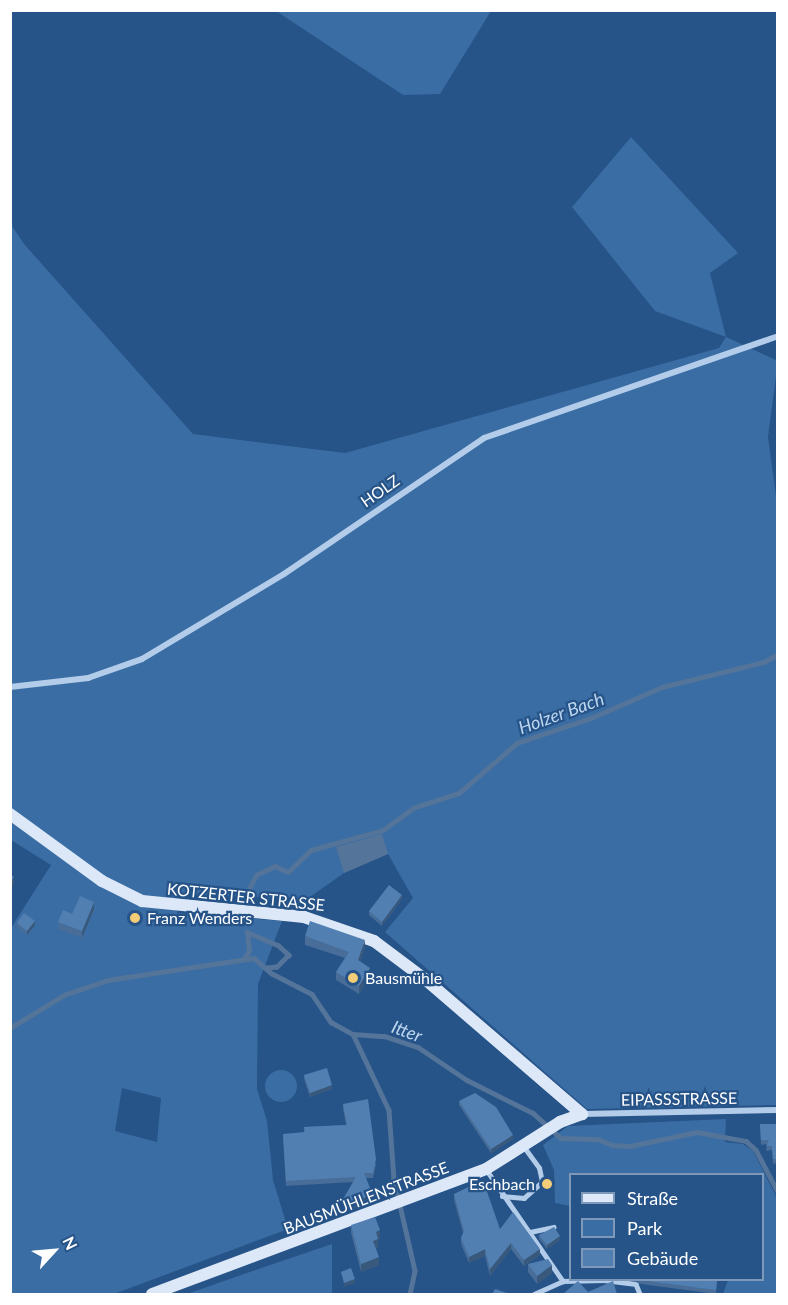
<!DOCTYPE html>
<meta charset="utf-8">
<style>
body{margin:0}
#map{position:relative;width:788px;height:1305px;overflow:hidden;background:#265388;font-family:Lato,sans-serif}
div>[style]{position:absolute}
.green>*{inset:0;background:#3a6da4}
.round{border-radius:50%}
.water>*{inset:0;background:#547499}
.stream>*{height:4.5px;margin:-2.25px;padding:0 2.25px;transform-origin:2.25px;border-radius:2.25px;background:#547499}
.lane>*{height:4.5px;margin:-2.25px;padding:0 2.25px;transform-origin:2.25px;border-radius:2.25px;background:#b2cce9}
.street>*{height:6px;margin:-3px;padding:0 3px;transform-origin:3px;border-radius:3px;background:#b2cce9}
.secondary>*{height:12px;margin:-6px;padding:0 6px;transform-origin:6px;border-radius:6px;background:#dce8f8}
.wall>*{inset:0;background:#476d98}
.shaded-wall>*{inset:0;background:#39597c}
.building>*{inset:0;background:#527fb1}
.dots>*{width:16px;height:16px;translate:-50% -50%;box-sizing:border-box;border:3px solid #265388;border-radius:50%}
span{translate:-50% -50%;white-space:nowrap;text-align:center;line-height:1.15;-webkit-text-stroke:4.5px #265388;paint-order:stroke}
.street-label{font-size:16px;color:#fff}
.poi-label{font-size:16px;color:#fff}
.left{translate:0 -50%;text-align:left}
.right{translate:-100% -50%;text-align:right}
.water-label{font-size:18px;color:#bdd6f0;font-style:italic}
.frame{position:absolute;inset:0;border:12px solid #fff;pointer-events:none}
.legend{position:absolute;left:569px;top:1173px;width:195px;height:108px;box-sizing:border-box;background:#265388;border:2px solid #7d98b8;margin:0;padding:8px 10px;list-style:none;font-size:18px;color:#fff}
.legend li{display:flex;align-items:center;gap:12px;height:30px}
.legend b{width:30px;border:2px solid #7d98b8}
.north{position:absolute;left:24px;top:1221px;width:60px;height:60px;-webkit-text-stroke:4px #265388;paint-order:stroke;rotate:64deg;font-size:16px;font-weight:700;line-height:24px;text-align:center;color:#fff}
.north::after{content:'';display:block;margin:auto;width:21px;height:27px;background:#fff;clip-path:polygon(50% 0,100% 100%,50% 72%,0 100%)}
</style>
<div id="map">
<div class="green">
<i style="clip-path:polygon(276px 11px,491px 11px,440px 94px,403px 95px)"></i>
<i style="clip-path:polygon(evenodd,631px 137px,738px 253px,710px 273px,726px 337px,778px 361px,768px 437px,778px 511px,777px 1105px,587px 1109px,385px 932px,413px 898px,388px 854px,344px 873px,307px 899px,180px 894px,177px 913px,282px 921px,258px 984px,257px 1089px,267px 1121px,273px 1180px,288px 1229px,114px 1294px,11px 1294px,11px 928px,51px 865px,11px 840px,10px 223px,24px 244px,193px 434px,345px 453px,719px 348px,726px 337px,655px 311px,572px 207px,631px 137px,122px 1088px,161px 1098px,157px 1142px,115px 1131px,122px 1088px)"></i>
<i class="round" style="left:265px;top:1070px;width:32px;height:32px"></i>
<i style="clip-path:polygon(726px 1119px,725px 1142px,743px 1144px,753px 1151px,777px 1198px,777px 1294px,723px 1294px,728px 1280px,762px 1280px,762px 1174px,570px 1174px,570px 1206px,555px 1203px,554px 1170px,543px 1145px,568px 1126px)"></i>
<i style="clip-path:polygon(332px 1244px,332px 1294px,187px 1294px,241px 1275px)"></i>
</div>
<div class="water">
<i style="clip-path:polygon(382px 834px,388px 854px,344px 873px,336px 847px)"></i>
</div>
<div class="stream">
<i style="left:250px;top:887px;width:13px;rotate:-63deg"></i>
<i style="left:256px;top:875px;width:21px;rotate:-25deg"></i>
<i style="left:275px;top:866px;width:14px;rotate:25deg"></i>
<i style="left:288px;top:872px;width:32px;rotate:-44deg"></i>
<i style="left:311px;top:850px;width:75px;rotate:-15.5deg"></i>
<i style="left:383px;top:830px;width:37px;rotate:-36deg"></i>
<i style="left:413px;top:808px;width:48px;rotate:-18.1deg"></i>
<i style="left:459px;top:793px;width:77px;rotate:-40.8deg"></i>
<i style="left:517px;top:743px;width:78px;rotate:-18.7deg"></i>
<i style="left:591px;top:718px;width:77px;rotate:-23.6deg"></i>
<i style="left:662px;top:687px;width:105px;rotate:-13.8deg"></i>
<i style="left:764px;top:662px;width:16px;rotate:-30deg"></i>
<i style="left:247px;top:932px;width:34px;rotate:23deg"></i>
<i style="left:278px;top:945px;width:15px;rotate:42deg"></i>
<i style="left:289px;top:955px;width:17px;rotate:135deg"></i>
<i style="left:277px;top:967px;width:10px;rotate:174deg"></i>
<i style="left:245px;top:957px;width:7px;rotate:-56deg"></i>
<i style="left:249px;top:951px;width:19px;rotate:-96deg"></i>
<i style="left:10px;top:1028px;width:63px;rotate:-31.4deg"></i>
<i style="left:64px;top:995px;width:46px;rotate:-18.8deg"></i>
<i style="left:108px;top:980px;width:148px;rotate:-8.6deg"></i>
<i style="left:254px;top:958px;width:23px;rotate:41deg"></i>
<i style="left:271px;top:973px;width:46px;rotate:27.1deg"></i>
<i style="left:312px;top:994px;width:34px;rotate:56deg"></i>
<i style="left:331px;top:1022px;width:25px;rotate:29deg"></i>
<i style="left:353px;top:1034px;width:31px;rotate:4deg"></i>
<i style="left:384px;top:1036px;width:36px;rotate:18deg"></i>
<i style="left:418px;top:1047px;width:59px;rotate:34deg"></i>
<i style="left:467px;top:1080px;width:74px;rotate:26.6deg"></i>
<i style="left:533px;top:1113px;width:38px;rotate:42deg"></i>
<i style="left:561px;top:1138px;width:37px;rotate:2deg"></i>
<i style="left:598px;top:1139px;width:15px;rotate:23deg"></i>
<i style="left:612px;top:1145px;width:18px;rotate:3deg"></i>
<i style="left:630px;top:1146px;width:68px;rotate:-11.8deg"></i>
<i style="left:697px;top:1132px;width:50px;rotate:10.4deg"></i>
<i style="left:746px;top:1141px;width:13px;rotate:42deg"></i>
<i style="left:756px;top:1150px;width:47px;rotate:62.4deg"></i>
<i style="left:353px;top:1034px;width:84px;rotate:64.7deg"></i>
<i style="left:389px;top:1110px;width:69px;rotate:85.9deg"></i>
<i style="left:394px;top:1179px;width:94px;rotate:77.1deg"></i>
<i style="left:415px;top:1271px;width:24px;rotate:102deg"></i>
</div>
<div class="lane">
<i style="left:486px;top:1169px;width:136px;rotate:55.5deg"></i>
<i style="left:502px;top:1196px;width:22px;rotate:5deg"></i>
<i style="left:524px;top:1198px;width:24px;rotate:-42deg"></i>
<i style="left:542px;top:1182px;width:14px;rotate:-102deg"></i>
<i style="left:539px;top:1168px;width:26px;rotate:-126deg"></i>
<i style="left:530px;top:1232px;width:24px;rotate:-12deg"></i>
<i style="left:534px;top:1294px;width:32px;rotate:-24deg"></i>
<i style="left:563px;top:1281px;width:41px;rotate:-1.4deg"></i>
<i style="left:604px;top:1280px;width:32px;rotate:7deg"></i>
<i style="left:636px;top:1284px;width:11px;rotate:68deg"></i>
</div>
<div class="street">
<i style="left:10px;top:687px;width:79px;rotate:-6.6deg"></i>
<i style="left:88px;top:678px;width:57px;rotate:-19.4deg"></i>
<i style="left:142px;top:659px;width:165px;rotate:-30.9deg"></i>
<i style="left:284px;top:574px;width:242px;rotate:-34.2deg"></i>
<i style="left:484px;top:438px;width:311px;rotate:-19.1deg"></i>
<i style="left:582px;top:1114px;width:196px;rotate:-1.2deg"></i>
</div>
<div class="secondary">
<i style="left:10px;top:814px;width:114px;rotate:36.1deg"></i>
<i style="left:102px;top:881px;width:45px;rotate:26.6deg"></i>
<i style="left:142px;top:901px;width:163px;rotate:5.6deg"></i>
<i style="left:304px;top:917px;width:74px;rotate:18.9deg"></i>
<i style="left:374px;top:941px;width:65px;rotate:36.9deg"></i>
<i style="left:426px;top:980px;width:206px;rotate:40.7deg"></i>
<i style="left:152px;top:1294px;width:357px;rotate:-20.5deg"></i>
<i style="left:486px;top:1169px;width:88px;rotate:-32.4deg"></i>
<i style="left:560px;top:1122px;width:23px;rotate:-20deg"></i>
</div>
<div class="wall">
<i style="clip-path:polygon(402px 899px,382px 926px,369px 915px,369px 911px)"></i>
<i style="clip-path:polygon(94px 909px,82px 938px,58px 929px,58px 922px,72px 914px)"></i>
<i style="clip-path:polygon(17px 923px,35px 925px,27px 935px,17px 927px)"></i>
<i style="clip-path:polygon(305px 936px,365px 948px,360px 962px,370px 976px,359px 994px,336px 980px,336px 972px,345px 958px,305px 945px)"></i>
<i style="clip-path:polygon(304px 1075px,332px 1089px,310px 1097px,304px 1079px)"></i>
<i style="clip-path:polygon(459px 1101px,513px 1139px,491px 1153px,459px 1105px)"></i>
<i style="clip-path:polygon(343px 1104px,376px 1164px,373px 1178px,366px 1178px,372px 1198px,353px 1209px,348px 1201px,343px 1204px,353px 1182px,286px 1186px,283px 1138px,304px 1132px,304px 1127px,346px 1125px,343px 1109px)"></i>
<i style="clip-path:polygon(760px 1124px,777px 1124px,777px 1163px,773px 1164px,772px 1150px,766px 1151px,767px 1144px,761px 1145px)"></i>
<i style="clip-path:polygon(454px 1194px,500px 1229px,540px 1255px,524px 1266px,511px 1249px,490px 1276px,485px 1256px,469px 1263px,461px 1244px,461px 1238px,463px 1233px,454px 1200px)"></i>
<i style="clip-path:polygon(351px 1225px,380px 1238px,378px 1239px,378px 1247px,376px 1248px,379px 1265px,361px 1272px,351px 1233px)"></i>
<i style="clip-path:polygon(539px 1235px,560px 1240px,547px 1249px,539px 1239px)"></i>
<i style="clip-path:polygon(528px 1264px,552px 1273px,537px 1284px,528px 1272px)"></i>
<i style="clip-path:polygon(630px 1280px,717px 1280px,716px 1294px,641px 1284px)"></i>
</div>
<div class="shaded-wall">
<i style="clip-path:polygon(14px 877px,14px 884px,10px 889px,10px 882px)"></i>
<i style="clip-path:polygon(402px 895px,402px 899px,382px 926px,382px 922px)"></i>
<i style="clip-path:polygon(94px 902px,94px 909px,82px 938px,82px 931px)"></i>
<i style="clip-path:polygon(35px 921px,35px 925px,27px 935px,27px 931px)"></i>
<i style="clip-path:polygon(365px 940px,365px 948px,358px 968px,358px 960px)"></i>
<i style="clip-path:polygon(370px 968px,370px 976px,359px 994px,359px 986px)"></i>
<i style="clip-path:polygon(332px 1085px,332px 1089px,310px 1097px,310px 1093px)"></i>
<i style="clip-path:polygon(513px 1135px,513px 1139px,491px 1153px,491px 1149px)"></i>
<i style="clip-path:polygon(372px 1193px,372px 1198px,353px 1209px,353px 1205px)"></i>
<i style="clip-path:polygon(348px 1196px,348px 1201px,343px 1204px,343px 1199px)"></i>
<i style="clip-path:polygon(380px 1230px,380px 1238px,378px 1239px,378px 1247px,373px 1249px,373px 1241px,376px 1232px)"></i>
<i style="clip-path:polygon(560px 1236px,560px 1240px,547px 1249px,547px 1245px)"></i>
<i style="clip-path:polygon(511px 1243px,511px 1249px,490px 1276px,490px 1269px)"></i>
<i style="clip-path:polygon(485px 1249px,485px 1256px,469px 1263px,469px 1257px)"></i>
<i style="clip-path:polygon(540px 1249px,540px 1255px,524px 1266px,524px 1260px)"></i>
<i style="clip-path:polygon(379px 1257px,379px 1265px,361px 1272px,361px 1264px)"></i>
<i style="clip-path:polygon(552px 1265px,552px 1273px,537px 1284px,537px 1276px)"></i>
<i style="clip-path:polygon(355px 1279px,355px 1283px,344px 1287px,344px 1283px)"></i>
</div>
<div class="building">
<i style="clip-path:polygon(10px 874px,14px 877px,10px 882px)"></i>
<i style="clip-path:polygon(389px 885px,402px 895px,382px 922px,369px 911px)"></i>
<i style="clip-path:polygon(80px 896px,94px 902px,82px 931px,58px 922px,63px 910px,72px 914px)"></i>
<i style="clip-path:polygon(24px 913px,35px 921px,27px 931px,17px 923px)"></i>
<i style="clip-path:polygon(310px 921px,365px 940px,358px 960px,370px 968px,359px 986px,336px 972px,349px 952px,305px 936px)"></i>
<i style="clip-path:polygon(327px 1068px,332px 1085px,310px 1093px,304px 1075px)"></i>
<i style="clip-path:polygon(475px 1093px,496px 1107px,513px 1135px,491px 1149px,459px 1101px)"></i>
<i style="clip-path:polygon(368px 1099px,376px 1159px,373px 1173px,364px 1173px,372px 1193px,353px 1205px,348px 1196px,343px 1199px,356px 1177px,286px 1181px,283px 1134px,305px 1132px,304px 1127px,347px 1125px,343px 1104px)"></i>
<i style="clip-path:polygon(760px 1124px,777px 1124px,777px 1159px,773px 1159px,772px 1146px,766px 1146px,769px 1140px,761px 1140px)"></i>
<i style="clip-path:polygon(483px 1180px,500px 1229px,513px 1212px,540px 1249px,524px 1260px,511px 1243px,490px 1269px,485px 1249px,469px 1257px,461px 1238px,464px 1231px,454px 1194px)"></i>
<i style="clip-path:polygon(375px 1217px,380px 1230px,376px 1232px,378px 1239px,373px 1241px,379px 1257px,361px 1264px,351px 1225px)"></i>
<i style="clip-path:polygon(554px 1227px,560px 1236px,547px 1245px,539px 1235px)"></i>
<i style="clip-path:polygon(548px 1259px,552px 1265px,537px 1276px,528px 1264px)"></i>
<i style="clip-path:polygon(351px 1268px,355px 1279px,344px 1283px,341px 1272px)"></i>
<i style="clip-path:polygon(640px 1280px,717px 1280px,716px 1290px)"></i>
<i style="clip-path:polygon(578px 1281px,588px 1292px,613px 1281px,617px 1294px,563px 1294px)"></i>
<i style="clip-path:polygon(495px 1289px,510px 1294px,492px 1294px)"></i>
</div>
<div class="dots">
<i style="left:135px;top:918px;background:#f2cc76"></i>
<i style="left:353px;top:978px;background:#f2cc76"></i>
<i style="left:547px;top:1184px;background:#f2cc76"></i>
</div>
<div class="street-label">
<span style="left:380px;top:491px;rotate:-35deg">HOLZ</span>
<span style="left:246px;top:897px;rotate:6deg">KOTZERTER STRASSE</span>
<span style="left:679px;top:1099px;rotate:-1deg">EIPASSSTRASSE</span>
<span style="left:366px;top:1198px;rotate:-21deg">BAUSMÜHLENSTRASSE</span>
</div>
<div class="poi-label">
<span class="left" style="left:147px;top:918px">Franz Wenders</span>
<span class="left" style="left:365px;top:978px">Bausmühle</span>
<span class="right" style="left:535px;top:1184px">Eschbach</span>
</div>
<div class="water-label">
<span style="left:561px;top:713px;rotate:-20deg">Holzer Bach</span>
<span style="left:407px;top:1031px;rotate:20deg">Itter</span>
</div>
<div class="frame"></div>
<ul class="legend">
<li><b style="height:8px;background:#dce8f8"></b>Straße</li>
<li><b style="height:16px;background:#3a6da4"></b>Park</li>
<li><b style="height:16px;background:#527fb1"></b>Gebäude</li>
</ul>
<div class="north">N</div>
</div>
